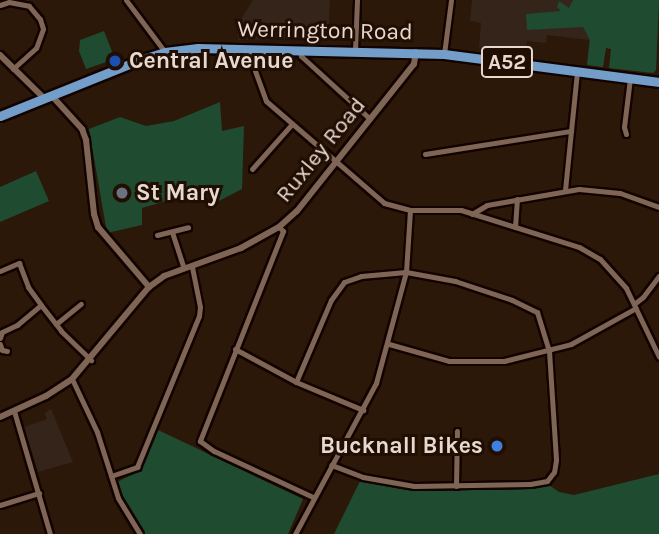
<!DOCTYPE html>
<style>
body{margin:0}
#map{position:relative;width:659px;height:534px;overflow:hidden;background:#2b1809;font-family:Karla,sans-serif}
div>[style]{position:absolute}
.industrial>*{inset:0;background:#34241a}
.green>*{inset:0;background:#1f4b31}
.roads{filter:drop-shadow(2px 0 #130300) drop-shadow(-2px 0 #130300) drop-shadow(0 2px #130300) drop-shadow(0 -2px #130300)}
.minor>*{height:5px;margin:-2.5px;padding:0 2.5px;transform-origin:2.5px;border-radius:2.5px;background:#7e6555}
.tertiary>*{height:6px;margin:-3px;padding:0 3px;transform-origin:3px;border-radius:3px;background:#7e6555}
.trunk>*{height:9px;margin:-4.5px;padding:0 4.5px;transform-origin:4.5px;border-radius:4.5px;background:#729ec9}
.dots>*{width:19px;height:19px;translate:-50% -50%;box-sizing:border-box;border:4px solid #210e03;border-radius:50%}
span{translate:-50% -50%;white-space:nowrap;text-align:center;line-height:1.15;-webkit-text-stroke:6px #210e03;paint-order:stroke}
.shield-label span{padding:2px 5px;background:#210e03;border:2px solid;border-radius:5px;-webkit-text-stroke-width:0}
.shield-label{font-size:21px;color:#e7d9d0;font-weight:700}
.street-label{font-size:23px;color:#e7d9d0}
.poi-label{font-size:23px;color:#e7d9d0;font-weight:700}
.left{translate:0 -50%;text-align:left}
.right{translate:-100% -50%;text-align:right}
</style>
<div id="map">
<div class="industrial">
<i style="clip-path:polygon(253px 0,330px 0,328px 39px,238px 40px,238px 24px)"></i>
<i style="clip-path:polygon(472px 0,659px 0,656px 70px,653px 73px,609px 68px,611px 49px,606px 48px,603px 67px,587px 65px,589px 40px,547px 35px,546px 43px,527px 41px,526px 53px,479px 48px,481px 23px,470px 21px)"></i>
<i style="clip-path:polygon(51px 409px,73px 462px,38px 472px,24px 427px,47px 419px,45px 413px)"></i>
</div>
<div class="green">
<i style="clip-path:polygon(573px 0,659px 0,656px 70px,653px 73px,609px 68px,611px 49px,606px 48px,603px 67px,587px 65px,590px 40px,583px 27px,527px 30px,526px 14px,561px 11px,557px 7px,559px 1px,569px 8px)"></i>
<i style="clip-path:polygon(104px 31px,115px 59px,86px 69px,79px 51px,80px 40px)"></i>
<i style="clip-path:polygon(220px 102px,222px 131px,244px 126px,242px 189px,217px 202px,204px 190px,142px 208px,142px 225px,107px 233px,89px 129px,120px 117px,146px 126px,174px 121px)"></i>
<i style="clip-path:polygon(36px 171px,49px 201px,0 222px,0 187px)"></i>
<i style="clip-path:polygon(156px 429px,303px 499px,288px 534px,145px 534px,130px 513px,117px 482px,140px 471px)"></i>
<i style="clip-path:polygon(659px 474px,659px 534px,334px 534px,361px 479px,413px 487px,546px 483px,559px 492px,574px 495px)"></i>
</div>
<div class="roads">
<div class="minor">
<i style="left:126px;top:0;width:65px;rotate:53.1deg"></i>
<i style="left:0;top:5px;width:9px;rotate:-18deg"></i>
<i style="left:9px;top:2px;width:20px;rotate:11deg"></i>
<i style="left:29px;top:6px;width:17px;rotate:50deg"></i>
<i style="left:40px;top:19px;width:10px;rotate:73deg"></i>
<i style="left:43px;top:29px;width:20px;rotate:110deg"></i>
<i style="left:36px;top:48px;width:31px;rotate:138deg"></i>
<i style="left:247px;top:49px;width:55px;rotate:69.9deg"></i>
<i style="left:266px;top:101px;width:156px;rotate:40.8deg"></i>
<i style="left:384px;top:203px;width:27px;rotate:15deg"></i>
<i style="left:410px;top:210px;width:51px"></i>
<i style="left:461px;top:210px;width:124px;rotate:17.4deg"></i>
<i style="left:579px;top:247px;width:24px;rotate:30deg"></i>
<i style="left:600px;top:259px;width:39px;rotate:48deg"></i>
<i style="left:626px;top:288px;width:76px;rotate:64.4deg"></i>
<i style="left:300px;top:49px;width:7px;rotate:82deg"></i>
<i style="left:301px;top:56px;width:93px;rotate:42.4deg"></i>
<i style="left:355px;top:50px;width:50px;rotate:-87.7deg"></i>
<i style="left:444px;top:54px;width:54px;rotate:-82.6deg"></i>
<i style="left:626px;top:134px;width:7px;rotate:-106deg"></i>
<i style="left:624px;top:127px;width:49px;rotate:-83deg"></i>
<i style="left:425px;top:154px;width:148px;rotate:-9deg"></i>
<i style="left:252px;top:169px;width:59px;rotate:-48.4deg"></i>
<i style="left:565px;top:190px;width:120px;rotate:-84.2deg"></i>
<i style="left:472px;top:214px;width:17px;rotate:-31deg"></i>
<i style="left:487px;top:205px;width:93px;rotate:-9.9deg"></i>
<i style="left:579px;top:189px;width:41px;rotate:5.6deg"></i>
<i style="left:620px;top:193px;width:41px;rotate:19.7deg"></i>
<i style="left:279px;top:227px;width:6px;rotate:45deg"></i>
<i style="left:283px;top:231px;width:226px;rotate:111.6deg"></i>
<i style="left:200px;top:441px;width:17px;rotate:36deg"></i>
<i style="left:214px;top:451px;width:109px;rotate:24.9deg"></i>
<i style="left:515px;top:227px;width:28px;rotate:-86deg"></i>
<i style="left:172px;top:232px;width:38px;rotate:72deg"></i>
<i style="left:157px;top:235px;width:32px;rotate:-14deg"></i>
<i style="left:0;top:271px;width:21px;rotate:-23deg"></i>
<i style="left:19px;top:263px;width:26px;rotate:69deg"></i>
<i style="left:28px;top:287px;width:22px;rotate:54deg"></i>
<i style="left:41px;top:305px;width:33px;rotate:52deg"></i>
<i style="left:61px;top:331px;width:42px;rotate:44deg"></i>
<i style="left:634px;top:304px;width:11px;rotate:-38deg"></i>
<i style="left:643px;top:297px;width:26px;rotate:-53deg"></i>
<i style="left:56px;top:324px;width:32px;rotate:-39deg"></i>
<i style="left:0;top:338px;width:6px;rotate:-72deg"></i>
<i style="left:2px;top:332px;width:17px;rotate:-25deg"></i>
<i style="left:17px;top:325px;width:31px;rotate:-40deg"></i>
<i style="left:0;top:344px;width:6px;rotate:72deg"></i>
<i style="left:2px;top:350px;width:5px;rotate:11deg"></i>
<i style="left:389px;top:344px;width:62px;rotate:15.8deg"></i>
<i style="left:449px;top:361px;width:55px"></i>
<i style="left:504px;top:361px;width:69px;rotate:-14.2deg"></i>
<i style="left:571px;top:344px;width:74px;rotate:-29deg"></i>
<i style="left:235px;top:349px;width:69px;rotate:28.4deg"></i>
<i style="left:296px;top:382px;width:73px;rotate:22.7deg"></i>
<i style="left:72px;top:379px;width:59px;rotate:64.7deg"></i>
<i style="left:97px;top:432px;width:69px;rotate:72.3deg"></i>
<i style="left:118px;top:498px;width:42px;rotate:58.6deg"></i>
<i style="left:296px;top:382px;width:89px;rotate:-66.9deg"></i>
<i style="left:331px;top:300px;width:22px;rotate:-54deg"></i>
<i style="left:344px;top:282px;width:18px;rotate:-19deg"></i>
<i style="left:361px;top:276px;width:45px;rotate:-5.1deg"></i>
<i style="left:406px;top:272px;width:50px;rotate:10.4deg"></i>
<i style="left:455px;top:281px;width:60px;rotate:18.4deg"></i>
<i style="left:512px;top:300px;width:28px;rotate:26deg"></i>
<i style="left:537px;top:312px;width:41px;rotate:72.9deg"></i>
<i style="left:549px;top:351px;width:109px;rotate:86.3deg"></i>
<i style="left:556px;top:460px;width:12px;rotate:99deg"></i>
<i style="left:554px;top:472px;width:11px;rotate:128deg"></i>
<i style="left:547px;top:481px;width:17px;rotate:170deg"></i>
<i style="left:530px;top:484px;width:116px;rotate:179deg"></i>
<i style="left:414px;top:486px;width:52px;rotate:-170deg"></i>
<i style="left:363px;top:477px;width:34px;rotate:-159deg"></i>
<i style="left:14px;top:411px;width:128px;rotate:73.7deg"></i>
<i style="left:111px;top:476px;width:28px;rotate:-19deg"></i>
<i style="left:137px;top:467px;width:163px;rotate:-67.7deg"></i>
<i style="left:199px;top:316px;width:9px;rotate:-84deg"></i>
<i style="left:200px;top:307px;width:41px;rotate:-101.3deg"></i>
<i style="left:456px;top:486px;width:55px;rotate:-89deg"></i>
<i style="left:0;top:505px;width:41px;rotate:-17.1deg"></i>
<i style="left:295px;top:534px;width:171px;rotate:-61.8deg"></i>
<i style="left:376px;top:383px;width:115px;rotate:-74.9deg"></i>
<i style="left:406px;top:272px;width:62px;rotate:-86.3deg"></i>
</div>
<div class="tertiary">
<i style="left:0;top:55px;width:63px;rotate:44.4deg"></i>
<i style="left:52px;top:96px;width:45px;rotate:47.7deg"></i>
<i style="left:82px;top:129px;width:12px;rotate:70deg"></i>
<i style="left:86px;top:140px;width:74px;rotate:83.8deg"></i>
<i style="left:94px;top:214px;width:14px;rotate:73deg"></i>
<i style="left:98px;top:227px;width:79px;rotate:49.6deg"></i>
<i style="left:0;top:417px;width:51px;rotate:-24.5deg"></i>
<i style="left:46px;top:396px;width:31px;rotate:-33deg"></i>
<i style="left:72px;top:379px;width:120px;rotate:-50.1deg"></i>
<i style="left:149px;top:287px;width:19px;rotate:-36deg"></i>
<i style="left:164px;top:276px;width:82px;rotate:-20deg"></i>
<i style="left:241px;top:248px;width:43px;rotate:-28.9deg"></i>
<i style="left:279px;top:227px;width:24px;rotate:-42deg"></i>
<i style="left:297px;top:211px;width:188px;rotate:-51.5deg"></i>
<i style="left:414px;top:64px;width:12px;rotate:-81deg"></i>
</div>
<div class="trunk">
<i style="left:0;top:116px;width:150px;rotate:-21.9deg"></i>
<i style="left:139px;top:60px;width:27px;rotate:-17deg"></i>
<i style="left:165px;top:52px;width:33px;rotate:-7deg"></i>
<i style="left:198px;top:48px;width:246px;rotate:1.4deg"></i>
<i style="left:444px;top:54px;width:217px;rotate:7.4deg"></i>
</div>
</div>
<div class="dots">
<i style="left:115px;top:61px;background:#1a4fb4"></i>
<i style="left:122px;top:193px;background:#6b7280"></i>
<i style="left:497px;top:446px;background:#3f7fe0"></i>
</div>
<div class="shield-label">
<span style="left:507px;top:62px">A52</span>
</div>
<div class="street-label">
<span style="left:325px;top:31px;rotate:1deg">Werrington Road</span>
<span style="left:321px;top:150px;rotate:-51deg">Ruxley Road</span>
</div>
<div class="poi-label">
<span class="left" style="left:129px;top:61px">Central Avenue</span>
<span class="left" style="left:136px;top:193px">St Mary</span>
<span class="right" style="left:483px;top:446px">Bucknall Bikes</span>
</div>
</div>
